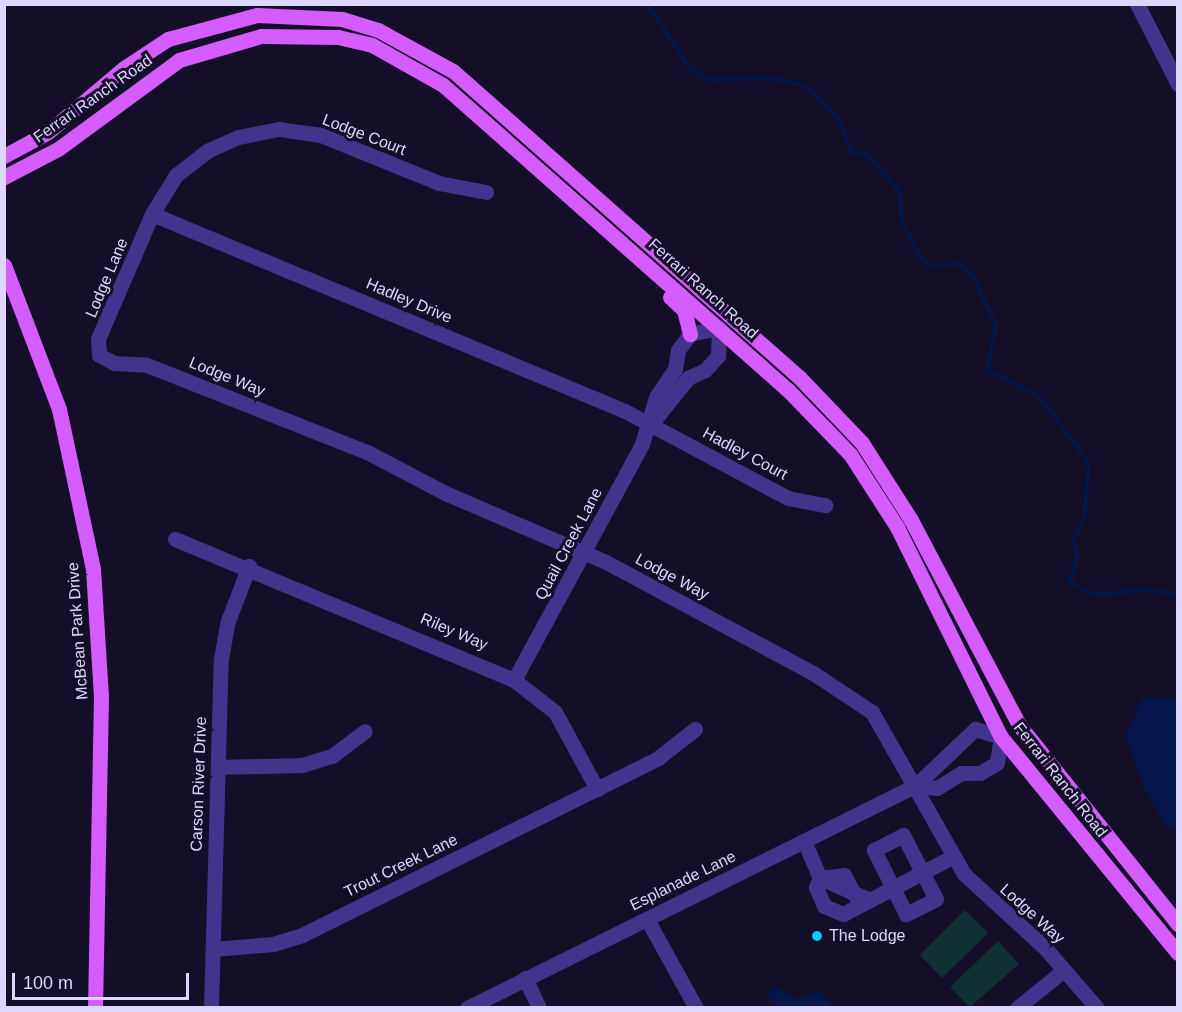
<!DOCTYPE html>
<style>
body{margin:0}
#map{position:relative;width:1182px;height:1012px;overflow:hidden;background:#150e29;font-family:Helvetica,sans-serif}
div>[style]{position:absolute}
.green>*{inset:0;background:#103134}
.water>*{inset:0;background:#05174a}
.stream>*{height:4px;margin:-2px;padding:0 2px;transform-origin:2px;border-radius:2px;background:#05174a}
.minor>*{height:15px;margin:-7.5px;padding:0 7.5px;transform-origin:7.5px;border-radius:7.5px;background:#42348c}
.major>*{height:15px;margin:-7.5px;padding:0 7.5px;transform-origin:7.5px;border-radius:7.5px;background:#d55dff}
.dots>*{width:16px;height:16px;translate:-50% -50%;box-sizing:border-box;border:3px solid #150e29;border-radius:50%}
span{translate:-50% -50%;white-space:nowrap;text-align:center;line-height:1.15;-webkit-text-stroke:6px #150e29;paint-order:stroke}
.street-label{font-size:16px;color:#dfd6ff}
.poi-label{font-size:16px;color:#dfd6ff}
.left{translate:0 -50%;text-align:left}
.frame{position:absolute;inset:0;border:6px solid #dfd6ff;pointer-events:none}
.scale{position:absolute;left:12px;top:973px;width:177px;height:27px;box-sizing:border-box;border:3px solid #dfd6ff;border-top:0;padding-left:8px;font-size:18px;line-height:21px;white-space:nowrap;color:#dfd6ff;-webkit-text-stroke:4px #150e29;paint-order:stroke}
</style>
<div id="map">
<div class="green">
<i style="clip-path:polygon(965px 910px,988px 933px,942px 978px,920px 955px)"></i>
<i style="clip-path:polygon(998px 941px,1019px 964px,970px 1007px,950px 987px)"></i>
</div>
<div class="water">
<i style="clip-path:polygon(1143px 697px,1177px 699px,1177px 831px,1165px 825px,1144px 788px,1125px 736px)"></i>
<i style="clip-path:polygon(777px 986px,794px 999px,820px 991px,833px 1007px,777px 1007px,767px 995px)"></i>
</div>
<div class="stream">
<i style="left:648px;top:4px;width:77px;rotate:57.1deg"></i>
<i style="left:690px;top:69px;width:22px;rotate:30deg"></i>
<i style="left:709px;top:80px;width:59px;rotate:-1.9deg"></i>
<i style="left:768px;top:78px;width:36px;rotate:11deg"></i>
<i style="left:803px;top:85px;width:24px;rotate:38deg"></i>
<i style="left:822px;top:100px;width:28px;rotate:49deg"></i>
<i style="left:840px;top:121px;width:33px;rotate:70deg"></i>
<i style="left:851px;top:152px;width:17px;rotate:10deg"></i>
<i style="left:868px;top:155px;width:50px;rotate:49.9deg"></i>
<i style="left:900px;top:193px;width:28px;rotate:86deg"></i>
<i style="left:902px;top:221px;width:42px;rotate:63.4deg"></i>
<i style="left:921px;top:259px;width:14px;rotate:30deg"></i>
<i style="left:933px;top:266px;width:27px;rotate:-4deg"></i>
<i style="left:960px;top:264px;width:17px;rotate:40deg"></i>
<i style="left:973px;top:275px;width:56px;rotate:65.7deg"></i>
<i style="left:996px;top:326px;width:45px;rotate:101.6deg"></i>
<i style="left:987px;top:370px;width:59px;rotate:27deg"></i>
<i style="left:1040px;top:397px;width:82px;rotate:53.4deg"></i>
<i style="left:1089px;top:463px;width:57px;rotate:95deg"></i>
<i style="left:1084px;top:520px;width:23px;rotate:119deg"></i>
<i style="left:1073px;top:540px;width:17px;rotate:73deg"></i>
<i style="left:1078px;top:556px;width:29px;rotate:108deg"></i>
<i style="left:1069px;top:584px;width:31px;rotate:21deg"></i>
<i style="left:1098px;top:595px;width:44px;rotate:-6.5deg"></i>
<i style="left:1142px;top:590px;width:36px;rotate:6deg"></i>
</div>
<div class="minor">
<i style="left:1137px;top:4px;width:90px;rotate:62.9deg"></i>
<i style="left:486px;top:192px;width:48px;rotate:-169.2deg"></i>
<i style="left:439px;top:183px;width:127px;rotate:-157.9deg"></i>
<i style="left:321px;top:135px;width:42px;rotate:-171.9deg"></i>
<i style="left:279px;top:129px;width:42px;rotate:169deg"></i>
<i style="left:238px;top:137px;width:34px;rotate:156deg"></i>
<i style="left:207px;top:151px;width:39px;rotate:142deg"></i>
<i style="left:176px;top:175px;width:46px;rotate:121.6deg"></i>
<i style="left:152px;top:214px;width:136px;rotate:113.4deg"></i>
<i style="left:98px;top:339px;width:16px;rotate:86deg"></i>
<i style="left:99px;top:355px;width:17px;rotate:28deg"></i>
<i style="left:114px;top:363px;width:33px;rotate:3deg"></i>
<i style="left:147px;top:365px;width:237px;rotate:21.6deg"></i>
<i style="left:367px;top:452px;width:88px;rotate:27.7deg"></i>
<i style="left:445px;top:493px;width:175px;rotate:23.2deg"></i>
<i style="left:606px;top:562px;width:235px;rotate:28.2deg"></i>
<i style="left:813px;top:673px;width:71px;rotate:33.5deg"></i>
<i style="left:872px;top:712px;width:186px;rotate:60.4deg"></i>
<i style="left:964px;top:874px;width:110px;rotate:42.4deg"></i>
<i style="left:1045px;top:948px;width:79px;rotate:49.1deg"></i>
<i style="left:152px;top:214px;width:512px;rotate:22.61deg"></i>
<i style="left:625px;top:411px;width:185px;rotate:28.1deg"></i>
<i style="left:788px;top:498px;width:38px;rotate:11deg"></i>
<i style="left:175px;top:539px;width:367px;rotate:22.6deg"></i>
<i style="left:514px;top:680px;width:52px;rotate:38deg"></i>
<i style="left:555px;top:712px;width:88px;rotate:61.4deg"></i>
<i style="left:514px;top:680px;width:268px;rotate:-61.5deg"></i>
<i style="left:642px;top:444px;width:49px;rotate:-73.4deg"></i>
<i style="left:656px;top:397px;width:34px;rotate:-56deg"></i>
<i style="left:675px;top:369px;width:19px;rotate:-81deg"></i>
<i style="left:678px;top:350px;width:20px;rotate:-53deg"></i>
<i style="left:690px;top:334px;width:30px;rotate:-12deg"></i>
<i style="left:719px;top:328px;width:28px;rotate:92deg"></i>
<i style="left:718px;top:356px;width:19px;rotate:133deg"></i>
<i style="left:705px;top:370px;width:19px;rotate:155deg"></i>
<i style="left:688px;top:378px;width:59px;rotate:128.8deg"></i>
<i style="left:218px;top:767px;width:84px;rotate:-1.4deg"></i>
<i style="left:302px;top:765px;width:31px;rotate:-17deg"></i>
<i style="left:332px;top:756px;width:41px;rotate:-37.1deg"></i>
<i style="left:903px;top:835px;width:72px;rotate:62.7deg"></i>
<i style="left:936px;top:899px;width:34px;rotate:153deg"></i>
<i style="left:906px;top:914px;width:72px;rotate:-116.6deg"></i>
<i style="left:874px;top:850px;width:33px;rotate:-27deg"></i>
<i style="left:804px;top:841px;width:40px;rotate:66.6deg"></i>
<i style="left:820px;top:878px;width:55px;rotate:23.7deg"></i>
<i style="left:820px;top:878px;width:10px;rotate:114deg"></i>
<i style="left:816px;top:887px;width:21px;rotate:67deg"></i>
<i style="left:824px;top:906px;width:21px;rotate:23deg"></i>
<i style="left:843px;top:914px;width:123px;rotate:-27.6deg"></i>
<i style="left:820px;top:878px;width:24px;rotate:-7deg"></i>
<i style="left:844px;top:875px;width:24px;rotate:62deg"></i>
<i style="left:647px;top:919px;width:102px;rotate:61.2deg"></i>
<i style="left:213px;top:949px;width:60px;rotate:-4.8deg"></i>
<i style="left:273px;top:944px;width:30px;rotate:-17deg"></i>
<i style="left:302px;top:935px;width:398px;rotate:-26.4deg"></i>
<i style="left:658px;top:758px;width:47px;rotate:-38.1deg"></i>
<i style="left:525px;top:978px;width:33px;rotate:65deg"></i>
<i style="left:211px;top:1008px;width:349px;rotate:-88.4deg"></i>
<i style="left:221px;top:659px;width:39px;rotate:-80deg"></i>
<i style="left:228px;top:621px;width:59px;rotate:-69.1deg"></i>
<i style="left:467px;top:1008px;width:500px;rotate:-26.4deg"></i>
<i style="left:915px;top:786px;width:83px;rotate:-43.5deg"></i>
<i style="left:975px;top:729px;width:27px;rotate:17deg"></i>
<i style="left:1001px;top:737px;width:26px;rotate:99deg"></i>
<i style="left:997px;top:763px;width:20px;rotate:150deg"></i>
<i style="left:980px;top:773px;width:19px;rotate:180deg"></i>
<i style="left:961px;top:773px;width:28px;rotate:148deg"></i>
<i style="left:937px;top:788px;width:22px;rotate:-175deg"></i>
<i style="left:1017px;top:1008px;width:60px;rotate:-39deg"></i>
</div>
<div class="major">
<i style="left:4px;top:156px;width:50px;rotate:-28.6deg"></i>
<i style="left:48px;top:132px;width:99px;rotate:-40.1deg"></i>
<i style="left:124px;top:68px;width:53px;rotate:-33.4deg"></i>
<i style="left:168px;top:39px;width:92px;rotate:-15.1deg"></i>
<i style="left:257px;top:15px;width:85px;rotate:2.7deg"></i>
<i style="left:342px;top:19px;width:38px;rotate:17deg"></i>
<i style="left:378px;top:30px;width:85px;rotate:28.7deg"></i>
<i style="left:453px;top:71px;width:462px;rotate:41.5deg"></i>
<i style="left:799px;top:377px;width:91px;rotate:46.3deg"></i>
<i style="left:862px;top:443px;width:91px;rotate:57.5deg"></i>
<i style="left:911px;top:520px;width:232px;rotate:62.2deg"></i>
<i style="left:1019px;top:725px;width:255px;rotate:51.4deg"></i>
<i style="left:4px;top:177px;width:61px;rotate:-27.4deg"></i>
<i style="left:58px;top:149px;width:150px;rotate:-36.3deg"></i>
<i style="left:179px;top:60px;width:85px;rotate:-16.3deg"></i>
<i style="left:261px;top:36px;width:77px;rotate:0.7deg"></i>
<i style="left:338px;top:37px;width:35px;rotate:13deg"></i>
<i style="left:372px;top:45px;width:81px;rotate:29.4deg"></i>
<i style="left:443px;top:85px;width:460px;rotate:41.5deg"></i>
<i style="left:788px;top:390px;width:89px;rotate:45.9deg"></i>
<i style="left:850px;top:454px;width:87px;rotate:57.2deg"></i>
<i style="left:897px;top:527px;width:234px;rotate:63.7deg"></i>
<i style="left:1001px;top:737px;width:279px;rotate:50.7deg"></i>
<i style="left:4px;top:265px;width:154px;rotate:69.1deg"></i>
<i style="left:59px;top:409px;width:164px;rotate:78deg"></i>
<i style="left:93px;top:569px;width:127px;rotate:86.4deg"></i>
<i style="left:101px;top:696px;width:312px;rotate:91.1deg"></i>
<i style="left:670px;top:297px;width:19px;rotate:43deg"></i>
<i style="left:684px;top:310px;width:25px;rotate:76deg"></i>
</div>
<div class="dots">
<i style="left:817px;top:936px;background:#02c9ff"></i>
</div>
<div class="street-label">
<span style="left:93px;top:99px;rotate:-35deg">Ferrari Ranch Road</span>
<span style="left:364px;top:135px;rotate:21deg">Lodge Court</span>
<span style="left:107px;top:278px;rotate:-67deg">Lodge Lane</span>
<span style="left:703px;top:289px;rotate:42deg">Ferrari Ranch Road</span>
<span style="left:409px;top:301px;rotate:23deg">Hadley Drive</span>
<span style="left:227px;top:377px;rotate:22deg">Lodge Way</span>
<span style="left:745px;top:454px;rotate:28deg">Hadley Court</span>
<span style="left:569px;top:544px;rotate:-62deg">Quail Creek Lane</span>
<span style="left:672px;top:577px;rotate:28deg">Lodge Way</span>
<span style="left:78px;top:631px;rotate:-94deg">McBean Park Drive</span>
<span style="left:454px;top:632px;rotate:23deg">Riley Way</span>
<span style="left:1060px;top:780px;rotate:52deg">Ferrari Ranch Road</span>
<span style="left:199px;top:784px;rotate:-88deg">Carson River Drive</span>
<span style="left:401px;top:866px;rotate:-26deg">Trout Creek Lane</span>
<span style="left:683px;top:881px;rotate:-26deg">Esplanade Lane</span>
<span style="left:1032px;top:914px;rotate:42deg">Lodge Way</span>
</div>
<div class="poi-label">
<span class="left" style="left:829px;top:936px">The Lodge</span>
</div>
<div class="frame"></div>
<div class="scale">100 m</div>
</div>
